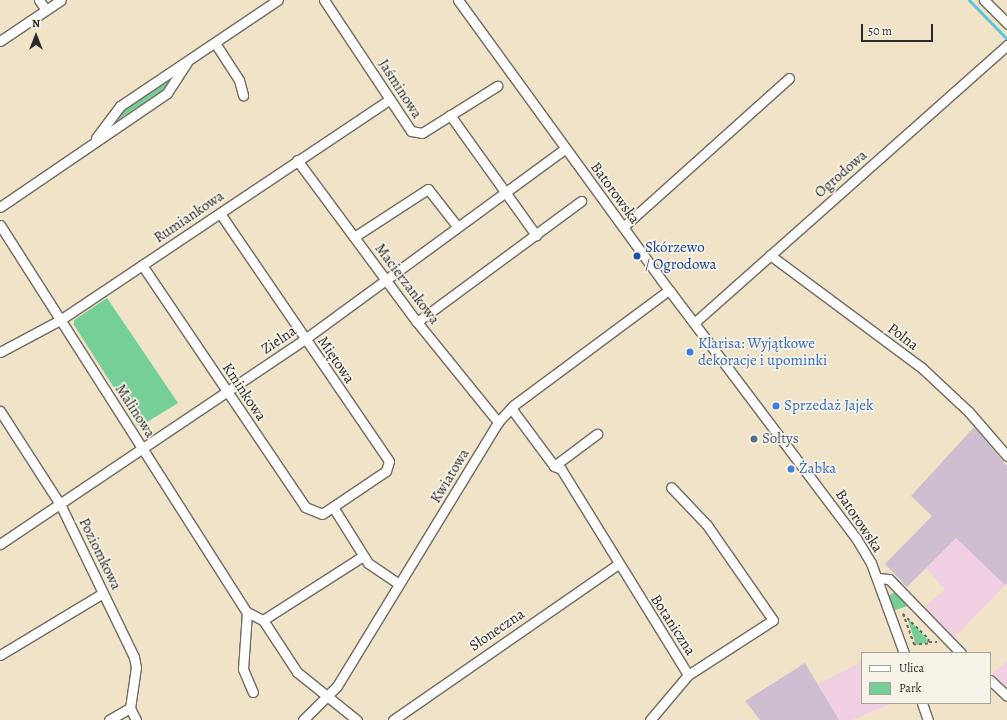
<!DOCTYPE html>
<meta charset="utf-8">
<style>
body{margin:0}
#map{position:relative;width:1007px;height:720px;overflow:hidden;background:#f1e3c7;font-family:Alegreya,serif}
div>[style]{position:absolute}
.built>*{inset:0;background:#f1d0e3}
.industrial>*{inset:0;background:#cebed1}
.green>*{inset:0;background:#76cf96}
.stream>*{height:3px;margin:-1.5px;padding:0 1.5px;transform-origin:1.5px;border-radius:1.5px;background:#5dc6d9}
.path>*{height:1.5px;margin-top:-0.75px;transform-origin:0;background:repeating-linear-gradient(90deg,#706b62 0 3px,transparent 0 6px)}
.roads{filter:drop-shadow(1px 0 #706b62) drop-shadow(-1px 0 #706b62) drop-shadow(0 1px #706b62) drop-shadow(0 -1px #706b62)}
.minor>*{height:9px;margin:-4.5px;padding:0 4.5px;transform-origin:4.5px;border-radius:4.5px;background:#fff}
.dots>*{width:11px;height:11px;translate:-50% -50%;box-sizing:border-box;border:2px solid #f7f3e8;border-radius:50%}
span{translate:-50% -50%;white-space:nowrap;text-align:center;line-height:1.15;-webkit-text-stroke:3.5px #f7f3e8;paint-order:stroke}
.street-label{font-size:15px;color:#2b2b2b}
.transit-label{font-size:15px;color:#164399}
.left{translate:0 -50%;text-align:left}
.shop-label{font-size:15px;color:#366cbe}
.service-label{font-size:15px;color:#4e5e75}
.legend{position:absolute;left:861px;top:652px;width:130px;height:52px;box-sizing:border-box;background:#f7f3e8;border:1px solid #a5a39c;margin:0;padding:5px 7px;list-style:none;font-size:12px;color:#2b2b2b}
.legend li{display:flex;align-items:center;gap:8px;height:20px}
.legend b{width:20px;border:1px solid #a5a39c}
.north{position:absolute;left:16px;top:16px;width:40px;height:40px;-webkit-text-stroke:3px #f7f3e8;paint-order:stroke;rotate:0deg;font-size:11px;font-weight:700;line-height:16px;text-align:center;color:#2b2b2b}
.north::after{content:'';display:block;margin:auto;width:14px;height:18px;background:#2b2b2b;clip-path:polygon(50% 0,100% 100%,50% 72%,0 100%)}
.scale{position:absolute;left:861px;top:24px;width:72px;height:18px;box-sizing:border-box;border:2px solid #2b2b2b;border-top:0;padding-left:5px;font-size:12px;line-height:14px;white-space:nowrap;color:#2b2b2b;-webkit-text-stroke:3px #f7f3e8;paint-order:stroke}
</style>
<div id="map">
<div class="built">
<i style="clip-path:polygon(956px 538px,1005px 585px,954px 638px,925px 606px,945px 590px,926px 568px)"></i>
<i style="clip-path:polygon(1007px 661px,1007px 688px,992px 673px)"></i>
<i style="clip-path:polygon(862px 662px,862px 703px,893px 703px,852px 720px,839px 720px,818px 684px)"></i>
</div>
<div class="industrial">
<i style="clip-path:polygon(974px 427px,1007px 466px,1007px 582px,1005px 585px,956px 538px,907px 587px,885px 564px,932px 516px,911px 496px)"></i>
<i style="clip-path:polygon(805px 663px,839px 720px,760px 720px,745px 701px)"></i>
</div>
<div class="green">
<i style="clip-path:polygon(174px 76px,169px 86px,113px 123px,122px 111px)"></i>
<i style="clip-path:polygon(107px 298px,178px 403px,139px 427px,74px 325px,74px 320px)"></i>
<i style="clip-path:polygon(896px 591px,910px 605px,893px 611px,888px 596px)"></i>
<i style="clip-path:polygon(907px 617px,927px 639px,926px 643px,916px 645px)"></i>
</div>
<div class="stream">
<i style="left:969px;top:0;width:53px;rotate:45.8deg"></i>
</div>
<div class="path">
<i style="left:903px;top:614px;width:36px;rotate:44deg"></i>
<i style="left:929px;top:639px;width:5px;rotate:101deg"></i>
<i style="left:928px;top:644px;width:14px;rotate:176deg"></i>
<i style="left:914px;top:645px;width:33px;rotate:-110deg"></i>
<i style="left:929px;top:642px;width:8px"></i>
</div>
<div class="roads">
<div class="minor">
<i style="left:39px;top:0;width:12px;rotate:55deg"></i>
<i style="left:324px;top:0;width:157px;rotate:56.4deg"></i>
<i style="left:411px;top:131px;width:11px;rotate:10deg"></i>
<i style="left:422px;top:133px;width:89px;rotate:-32.1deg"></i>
<i style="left:458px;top:0;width:359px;rotate:54deg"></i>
<i style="left:669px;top:290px;width:311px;rotate:53deg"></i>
<i style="left:856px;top:538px;width:29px;rotate:59deg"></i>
<i style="left:871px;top:563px;width:96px;rotate:69.9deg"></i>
<i style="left:984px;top:0;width:33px;rotate:45deg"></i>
<i style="left:0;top:41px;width:73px;rotate:-33.9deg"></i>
<i style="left:215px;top:43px;width:44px;rotate:57deg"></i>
<i style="left:239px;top:80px;width:16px;rotate:75deg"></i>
<i style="left:450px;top:115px;width:148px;rotate:54.4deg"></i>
<i style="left:96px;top:138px;width:40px;rotate:-53deg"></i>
<i style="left:120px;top:106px;width:190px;rotate:-33.9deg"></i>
<i style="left:297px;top:160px;width:202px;rotate:53.5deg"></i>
<i style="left:417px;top:322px;width:129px;rotate:51deg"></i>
<i style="left:0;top:207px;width:202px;rotate:-34.3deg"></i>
<i style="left:167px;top:93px;width:37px;rotate:-57deg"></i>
<i style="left:0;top:225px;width:459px;rotate:57.5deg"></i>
<i style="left:247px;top:612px;width:18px;rotate:27deg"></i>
<i style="left:263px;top:620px;width:62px;rotate:56.8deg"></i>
<i style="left:297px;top:672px;width:77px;rotate:38.7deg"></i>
<i style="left:623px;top:227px;width:223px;rotate:-41.9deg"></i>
<i style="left:354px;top:237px;width:88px;rotate:-33deg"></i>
<i style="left:428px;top:189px;width:47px;rotate:51.9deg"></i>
<i style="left:770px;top:255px;width:189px;rotate:36.6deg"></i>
<i style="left:922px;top:368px;width:64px;rotate:43.1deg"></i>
<i style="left:969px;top:412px;width:58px;rotate:49.2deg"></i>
<i style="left:142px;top:265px;width:292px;rotate:56deg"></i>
<i style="left:305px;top:507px;width:18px;rotate:22deg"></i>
<i style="left:322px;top:514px;width:18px;rotate:-34deg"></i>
<i style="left:337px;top:504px;width:59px;rotate:-34deg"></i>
<i style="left:386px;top:471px;width:10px;rotate:-73deg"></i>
<i style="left:389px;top:461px;width:300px;rotate:-124.3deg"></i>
<i style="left:417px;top:322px;width:204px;rotate:-36.4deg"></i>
<i style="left:694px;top:323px;width:419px;rotate:-41.6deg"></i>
<i style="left:0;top:352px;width:68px;rotate:-28.1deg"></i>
<i style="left:60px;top:320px;width:397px;rotate:-33.8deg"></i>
<i style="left:511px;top:408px;width:72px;rotate:53.4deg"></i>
<i style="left:554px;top:466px;width:8px;rotate:23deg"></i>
<i style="left:561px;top:469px;width:242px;rotate:58.3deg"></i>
<i style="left:0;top:411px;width:111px;rotate:57.2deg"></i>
<i style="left:60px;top:504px;width:170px;rotate:64.2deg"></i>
<i style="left:134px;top:657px;width:10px;rotate:79deg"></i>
<i style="left:136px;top:667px;width:41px;rotate:98.3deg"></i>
<i style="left:130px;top:708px;width:13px;rotate:63deg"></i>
<i style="left:554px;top:466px;width:54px;rotate:-36.7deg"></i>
<i style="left:333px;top:507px;width:66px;rotate:58deg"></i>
<i style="left:368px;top:563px;width:37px;rotate:34deg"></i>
<i style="left:0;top:544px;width:367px;rotate:-33.9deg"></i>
<i style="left:305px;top:339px;width:322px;rotate:-36.2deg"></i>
<i style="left:877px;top:578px;width:12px;rotate:5deg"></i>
<i style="left:889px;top:579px;width:103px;rotate:45.8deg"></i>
<i style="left:247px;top:612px;width:57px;rotate:94deg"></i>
<i style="left:243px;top:669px;width:25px;rotate:67deg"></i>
<i style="left:263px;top:620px;width:119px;rotate:-32.6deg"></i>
<i style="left:0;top:655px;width:120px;rotate:-31deg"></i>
<i style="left:990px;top:680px;width:23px;rotate:43deg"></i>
<i style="left:922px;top:703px;width:18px;rotate:71deg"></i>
<i style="left:109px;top:720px;width:24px;rotate:-30deg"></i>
<i style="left:303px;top:720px;width:48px;rotate:-45deg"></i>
<i style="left:337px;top:686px;width:309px;rotate:-58.6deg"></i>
<i style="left:498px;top:422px;width:23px;rotate:-47deg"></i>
<i style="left:514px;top:405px;width:193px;rotate:-36.6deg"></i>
<i style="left:393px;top:720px;width:272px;rotate:-34.7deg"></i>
<i style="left:650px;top:720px;width:59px;rotate:-49.8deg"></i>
<i style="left:688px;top:675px;width:101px;rotate:-32.9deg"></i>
<i style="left:773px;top:620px;width:116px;rotate:-124.8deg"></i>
<i style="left:707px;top:525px;width:52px;rotate:-133.5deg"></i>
</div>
</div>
<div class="dots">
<i style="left:637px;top:256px;background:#1a4fb4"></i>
<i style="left:690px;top:352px;background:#3f7fe0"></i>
<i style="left:776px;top:406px;background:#3f7fe0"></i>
<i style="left:754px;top:439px;background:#5c6f8a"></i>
<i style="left:791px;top:469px;background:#3f7fe0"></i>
</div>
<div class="street-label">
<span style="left:400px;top:89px;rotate:57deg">Jaśminowa</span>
<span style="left:841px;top:174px;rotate:-41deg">Ogrodowa</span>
<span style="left:615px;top:193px;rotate:54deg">Batorowska</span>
<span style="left:189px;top:217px;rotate:-34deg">Rumiankowa</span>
<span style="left:407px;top:284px;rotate:53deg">Macierzankowa</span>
<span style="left:903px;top:337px;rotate:37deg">Polna</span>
<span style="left:279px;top:340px;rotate:-34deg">Zielna</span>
<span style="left:336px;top:360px;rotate:56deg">Miętowa</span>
<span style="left:244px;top:392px;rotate:56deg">Kminkowa</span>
<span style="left:135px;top:411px;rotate:57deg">Malinowa</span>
<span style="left:450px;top:476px;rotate:-59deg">Kwiatowa</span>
<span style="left:859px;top:521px;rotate:56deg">Batorowska</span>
<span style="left:100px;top:554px;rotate:64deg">Poziomkowa</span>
<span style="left:673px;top:625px;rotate:57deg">Botaniczna</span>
<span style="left:497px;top:630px;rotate:-34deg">Słoneczna</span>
</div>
<div class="transit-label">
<span class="left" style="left:645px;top:256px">Skórzewo<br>/ Ogrodowa</span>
</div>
<div class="shop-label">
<span class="left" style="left:698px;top:352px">Klarisa: Wyjątkowe<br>dekoracje i upominki</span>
<span class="left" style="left:784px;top:406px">Sprzedaż Jajek</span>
<span class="left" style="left:799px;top:469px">Żabka</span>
</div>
<div class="service-label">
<span class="left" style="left:762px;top:439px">Sołtys</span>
</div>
<ul class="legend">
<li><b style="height:5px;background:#fff"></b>Ulica</li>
<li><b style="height:11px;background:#76cf96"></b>Park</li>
</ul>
<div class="north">N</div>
<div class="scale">50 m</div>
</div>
